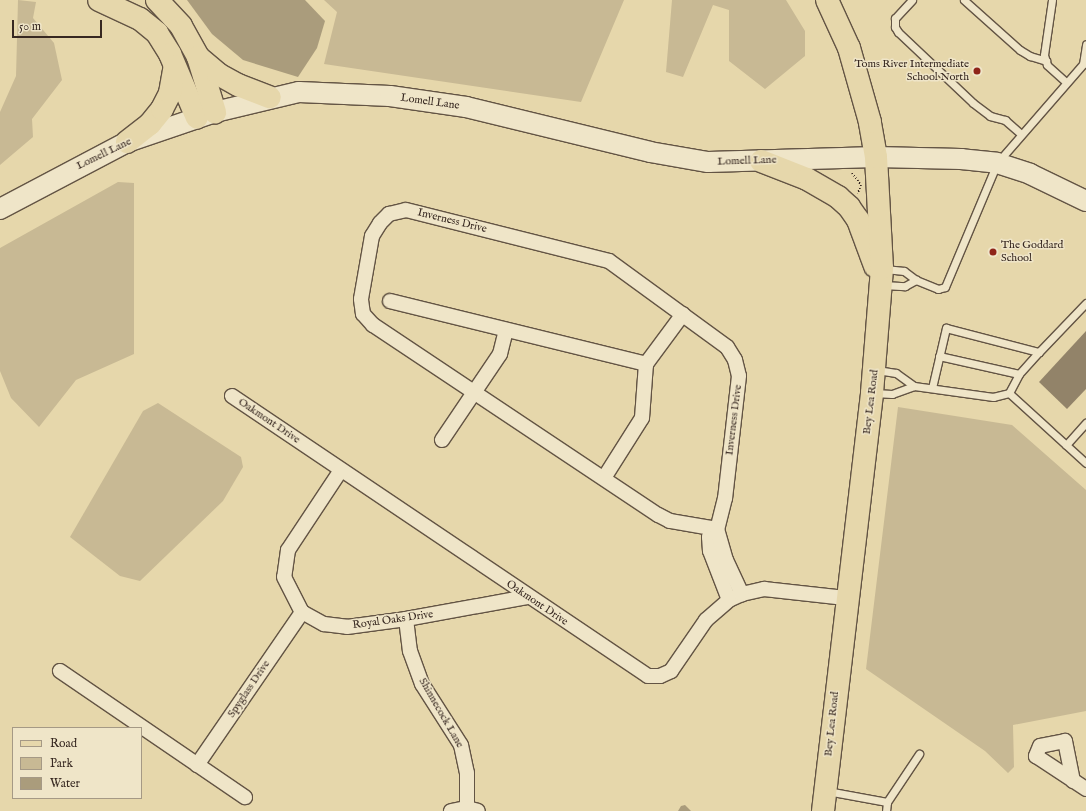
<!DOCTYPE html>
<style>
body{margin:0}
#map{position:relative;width:1086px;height:811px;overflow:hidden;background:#e6d7ab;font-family:"IM FELL English",serif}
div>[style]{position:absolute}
.green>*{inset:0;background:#c8b994}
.water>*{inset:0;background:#aa9c7c}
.building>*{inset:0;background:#928369}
.path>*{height:2px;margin-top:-1px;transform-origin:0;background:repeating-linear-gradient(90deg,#372821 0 1px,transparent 0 3px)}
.roads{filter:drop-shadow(1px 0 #635444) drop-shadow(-1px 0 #635444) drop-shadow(0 1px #635444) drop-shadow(0 -1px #635444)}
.lane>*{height:7px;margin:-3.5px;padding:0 3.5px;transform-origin:3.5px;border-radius:3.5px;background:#efe5c8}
.street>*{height:14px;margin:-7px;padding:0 7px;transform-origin:7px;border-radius:7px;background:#efe5c8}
.secondary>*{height:20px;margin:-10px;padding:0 10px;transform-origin:10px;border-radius:10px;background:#efe5c8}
.primary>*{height:22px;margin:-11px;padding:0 11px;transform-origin:11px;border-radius:11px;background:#e6d7ab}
.highway>*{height:22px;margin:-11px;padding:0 11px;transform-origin:11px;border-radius:11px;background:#e6d7ab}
.dots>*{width:11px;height:11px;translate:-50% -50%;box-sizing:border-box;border:2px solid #efe5c8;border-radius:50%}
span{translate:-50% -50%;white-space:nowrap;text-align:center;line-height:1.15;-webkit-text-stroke:3px #efe5c8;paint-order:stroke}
.poi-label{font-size:11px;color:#372821}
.right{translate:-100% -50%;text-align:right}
.left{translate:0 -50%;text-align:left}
.street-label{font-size:11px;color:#372821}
.legend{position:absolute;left:12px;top:727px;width:130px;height:72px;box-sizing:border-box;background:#efe5c8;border:1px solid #a59985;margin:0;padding:5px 7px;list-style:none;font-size:12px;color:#372821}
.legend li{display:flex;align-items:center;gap:8px;height:20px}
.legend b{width:20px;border:1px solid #a59985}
.scale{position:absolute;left:12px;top:20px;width:90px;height:18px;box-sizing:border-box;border:2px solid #372821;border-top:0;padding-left:5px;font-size:12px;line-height:14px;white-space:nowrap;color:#372821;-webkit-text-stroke:3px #efe5c8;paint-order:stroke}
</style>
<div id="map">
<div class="green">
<i style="clip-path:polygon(18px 0,36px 2px,33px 18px,54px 43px,62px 80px,32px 119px,33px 137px,0 165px,0 112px,16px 76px)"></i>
<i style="clip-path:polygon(324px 0,624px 0,581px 102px,324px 64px,337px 12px)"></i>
<i style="clip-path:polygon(672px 0,786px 0,805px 31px,805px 56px,765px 89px,729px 61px,729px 10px,713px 5px,683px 77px,666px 72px)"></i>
<i style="clip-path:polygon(118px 182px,134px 183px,134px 354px,76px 380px,39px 427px,11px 398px,0 371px,0 248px)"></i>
<i style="clip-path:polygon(158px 403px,241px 457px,243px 467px,223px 501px,140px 581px,120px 576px,70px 537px,143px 411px)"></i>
<i style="clip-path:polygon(898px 407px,1012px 425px,1086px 490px,1086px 711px,1013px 725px,1014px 767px,1008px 773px,985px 751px,866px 669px)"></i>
</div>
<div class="water">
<i style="clip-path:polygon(187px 0,305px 0,325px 21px,317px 48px,298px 77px,243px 60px,212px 34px)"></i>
<i style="clip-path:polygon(685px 805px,691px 811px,678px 811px,681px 806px)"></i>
</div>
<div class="building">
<i style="clip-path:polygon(1086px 331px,1086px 389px,1067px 409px,1039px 382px)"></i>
</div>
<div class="path">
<i style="left:852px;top:173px;width:15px;rotate:53deg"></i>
<i style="left:861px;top:185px;width:9px;rotate:111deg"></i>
</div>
<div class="roads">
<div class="lane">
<i style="left:912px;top:0;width:25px;rotate:133deg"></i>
<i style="left:895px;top:18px;width:9px;rotate:90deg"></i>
<i style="left:895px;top:27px;width:6px;rotate:59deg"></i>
<i style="left:898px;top:32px;width:103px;rotate:43.4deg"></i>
<i style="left:973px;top:103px;width:21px;rotate:37deg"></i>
<i style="left:990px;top:116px;width:16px;rotate:15deg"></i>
<i style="left:1005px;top:120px;width:21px;rotate:41deg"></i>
<i style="left:964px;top:0;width:75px;rotate:41.8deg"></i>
<i style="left:1020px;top:50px;width:12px;rotate:31deg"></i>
<i style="left:1030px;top:56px;width:17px;rotate:17deg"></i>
<i style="left:1052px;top:0;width:56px;rotate:98.3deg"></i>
<i style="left:1044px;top:55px;width:10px;rotate:73deg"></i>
<i style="left:1047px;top:65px;width:25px;rotate:42deg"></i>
<i style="left:885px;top:269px;width:19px;rotate:6deg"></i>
<i style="left:904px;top:271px;width:15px;rotate:37deg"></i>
<i style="left:916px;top:280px;width:24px;rotate:22deg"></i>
<i style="left:938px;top:289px;width:7px;rotate:-16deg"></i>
<i style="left:945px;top:287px;width:134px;rotate:-67.2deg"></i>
<i style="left:997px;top:163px;width:131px;rotate:-49deg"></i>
<i style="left:1083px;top:64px;width:20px;rotate:-81deg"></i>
<i style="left:883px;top:285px;width:22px;rotate:3deg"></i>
<i style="left:905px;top:286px;width:13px;rotate:-29deg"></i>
<i style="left:939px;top:356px;width:82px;rotate:12.7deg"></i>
<i style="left:877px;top:370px;width:19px;rotate:9deg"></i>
<i style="left:896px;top:373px;width:22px;rotate:36deg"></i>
<i style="left:932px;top:388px;width:62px;rotate:-76.9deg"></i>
<i style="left:946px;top:328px;width:96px;rotate:14.5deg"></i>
<i style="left:1039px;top:352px;width:68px;rotate:-46.2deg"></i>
<i style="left:874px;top:393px;width:18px;rotate:3deg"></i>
<i style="left:892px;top:394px;width:23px;rotate:-20deg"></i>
<i style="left:914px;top:386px;width:80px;rotate:7.9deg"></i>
<i style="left:993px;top:397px;width:16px;rotate:-14deg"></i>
<i style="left:1009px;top:393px;width:104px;rotate:42.3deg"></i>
<i style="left:1009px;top:393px;width:21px;rotate:-62deg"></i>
<i style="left:1019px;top:374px;width:30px;rotate:-48deg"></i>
<i style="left:1066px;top:445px;width:30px;rotate:-48deg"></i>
<i style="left:827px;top:791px;width:61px;rotate:10.4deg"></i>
<i style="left:887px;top:802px;width:9px;rotate:96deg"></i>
<i style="left:887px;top:802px;width:58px;rotate:-56.3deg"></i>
</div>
<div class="street">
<i style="left:406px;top:210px;width:209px;rotate:14.1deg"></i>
<i style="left:609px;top:261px;width:146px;rotate:36.1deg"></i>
<i style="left:727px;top:347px;width:15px;rotate:58deg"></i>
<i style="left:735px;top:360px;width:16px;rotate:76deg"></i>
<i style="left:739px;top:376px;width:123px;rotate:96.5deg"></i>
<i style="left:725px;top:498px;width:32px;rotate:104deg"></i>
<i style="left:717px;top:529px;width:48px;rotate:-170.3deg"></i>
<i style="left:670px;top:521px;width:13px;rotate:-153deg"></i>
<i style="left:658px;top:515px;width:343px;rotate:-146.3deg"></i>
<i style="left:373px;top:325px;width:15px;rotate:-132deg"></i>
<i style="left:363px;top:314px;width:15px;rotate:-98deg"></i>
<i style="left:361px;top:299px;width:64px;rotate:-80.1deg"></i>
<i style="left:372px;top:236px;width:15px;rotate:-58deg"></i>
<i style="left:380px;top:223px;width:13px;rotate:-45deg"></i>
<i style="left:389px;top:214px;width:17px;rotate:-13deg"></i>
<i style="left:390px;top:301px;width:264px;rotate:13.8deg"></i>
<i style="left:232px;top:396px;width:501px;rotate:33.94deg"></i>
<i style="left:648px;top:676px;width:12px"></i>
<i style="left:660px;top:676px;width:12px;rotate:-24deg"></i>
<i style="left:671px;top:671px;width:62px;rotate:-55.5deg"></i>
<i style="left:706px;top:620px;width:30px;rotate:-41deg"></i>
<i style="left:729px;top:600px;width:14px;rotate:-25deg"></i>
<i style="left:742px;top:594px;width:23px;rotate:-13deg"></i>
<i style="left:764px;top:589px;width:82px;rotate:6.3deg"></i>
<i style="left:442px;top:440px;width:104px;rotate:-56deg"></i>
<i style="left:500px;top:354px;width:25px;rotate:-76deg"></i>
<i style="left:341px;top:470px;width:96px;rotate:123.5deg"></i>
<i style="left:288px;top:550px;width:27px;rotate:98deg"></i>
<i style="left:284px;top:577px;width:39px;rotate:63deg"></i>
<i style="left:302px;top:612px;width:25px;rotate:29deg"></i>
<i style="left:324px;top:624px;width:23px;rotate:7deg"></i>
<i style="left:347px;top:627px;width:60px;rotate:-7.7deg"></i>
<i style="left:406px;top:619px;width:123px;rotate:-10.3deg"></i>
<i style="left:604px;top:478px;width:71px;rotate:-57.7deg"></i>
<i style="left:642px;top:418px;width:54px;rotate:-85.8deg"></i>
<i style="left:646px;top:364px;width:62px;rotate:-53.5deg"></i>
<i style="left:729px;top:600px;width:53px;rotate:-111.2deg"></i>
<i style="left:710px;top:551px;width:14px;rotate:-94deg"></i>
<i style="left:709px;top:537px;width:11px;rotate:-45deg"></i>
<i style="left:717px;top:529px;width:32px;rotate:74deg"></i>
<i style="left:726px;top:560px;width:38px;rotate:65deg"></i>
<i style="left:406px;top:619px;width:32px;rotate:83deg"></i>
<i style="left:410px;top:651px;width:35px;rotate:70deg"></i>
<i style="left:422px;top:684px;width:72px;rotate:57.4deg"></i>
<i style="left:461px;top:745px;width:29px;rotate:78deg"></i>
<i style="left:467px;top:773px;width:35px;rotate:90deg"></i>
<i style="left:60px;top:671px;width:224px;rotate:34.3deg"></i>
<i style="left:197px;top:765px;width:186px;rotate:-55.5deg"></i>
<i style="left:1073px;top:781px;width:41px;rotate:-101.3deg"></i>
<i style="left:1065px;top:741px;width:25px;rotate:169deg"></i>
<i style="left:1040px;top:746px;width:11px;rotate:112deg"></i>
<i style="left:1036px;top:756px;width:60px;rotate:33.4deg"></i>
<i style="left:451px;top:811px;width:16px;rotate:-11deg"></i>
<i style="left:467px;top:808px;width:11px;rotate:15deg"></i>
</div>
<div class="secondary">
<i style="left:0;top:209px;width:144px;rotate:-27.8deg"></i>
<i style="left:127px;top:142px;width:93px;rotate:-18.8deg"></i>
<i style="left:215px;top:112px;width:86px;rotate:-13.4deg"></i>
<i style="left:299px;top:92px;width:91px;rotate:2.5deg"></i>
<i style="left:390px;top:96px;width:77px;rotate:8.2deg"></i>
<i style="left:466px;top:107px;width:189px;rotate:13.7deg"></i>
<i style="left:650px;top:152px;width:59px;rotate:9.8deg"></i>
<i style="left:708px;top:162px;width:168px;rotate:-1.7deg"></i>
<i style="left:876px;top:157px;width:85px;rotate:1.3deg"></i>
<i style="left:961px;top:159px;width:36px;rotate:6deg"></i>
<i style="left:997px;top:163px;width:35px;rotate:18deg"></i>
<i style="left:1030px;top:174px;width:62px;rotate:25.7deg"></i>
</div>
<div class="primary">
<i style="left:761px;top:161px;width:49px;rotate:21.4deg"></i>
<i style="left:807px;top:179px;width:36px;rotate:30deg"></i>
<i style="left:838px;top:197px;width:15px;rotate:42deg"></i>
<i style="left:849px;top:207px;width:16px;rotate:55deg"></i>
<i style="left:858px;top:220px;width:49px;rotate:69.7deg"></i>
<i style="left:823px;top:811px;width:421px;rotate:-83.3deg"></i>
<i style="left:872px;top:393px;width:125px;rotate:-85.4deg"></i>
<i style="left:882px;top:268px;width:111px;rotate:-93.1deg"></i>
<i style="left:876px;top:157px;width:36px;rotate:-100deg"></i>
<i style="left:870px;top:122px;width:77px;rotate:-105.8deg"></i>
<i style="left:849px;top:48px;width:53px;rotate:-114.6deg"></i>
</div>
<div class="highway">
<i style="left:99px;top:0;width:45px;rotate:24.9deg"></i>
<i style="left:140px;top:19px;width:22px;rotate:39deg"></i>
<i style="left:157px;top:33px;width:25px;rotate:58deg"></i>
<i style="left:170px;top:54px;width:69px;rotate:67.1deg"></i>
<i style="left:157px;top:0;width:35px;rotate:47deg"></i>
<i style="left:181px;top:26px;width:35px;rotate:61deg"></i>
<i style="left:198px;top:57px;width:58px;rotate:72.8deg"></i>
<i style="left:198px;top:57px;width:26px;rotate:40deg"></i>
<i style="left:218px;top:74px;width:23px;rotate:29deg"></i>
<i style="left:238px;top:85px;width:34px;rotate:21deg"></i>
<i style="left:127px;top:142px;width:29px;rotate:-38deg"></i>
<i style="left:150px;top:124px;width:19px;rotate:-51deg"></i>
<i style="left:162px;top:109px;width:18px;rotate:-63deg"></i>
<i style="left:170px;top:93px;width:27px;rotate:-80deg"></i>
</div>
</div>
<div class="dots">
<i style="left:977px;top:71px;background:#8f2418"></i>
<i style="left:993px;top:252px;background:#8f2418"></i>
</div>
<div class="poi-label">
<span class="right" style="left:969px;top:71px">Toms River Intermediate<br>School North</span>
<span class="left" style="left:1001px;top:252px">The Goddard<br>School</span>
</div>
<div class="street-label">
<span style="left:430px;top:102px;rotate:8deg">Lomell Lane</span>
<span style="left:104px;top:154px;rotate:-26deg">Lomell Lane</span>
<span style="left:747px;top:161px;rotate:-2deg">Lomell Lane</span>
<span style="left:452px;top:221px;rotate:14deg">Inverness Drive</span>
<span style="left:871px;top:402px;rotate:-83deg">Bey Lea Road</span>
<span style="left:734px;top:420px;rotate:-83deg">Inverness Drive</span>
<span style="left:269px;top:421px;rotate:34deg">Oakmont Drive</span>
<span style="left:537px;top:603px;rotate:34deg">Oakmont Drive</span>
<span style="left:393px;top:620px;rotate:-8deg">Royal Oaks Drive</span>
<span style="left:249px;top:689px;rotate:-56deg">Spyglass Drive</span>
<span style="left:441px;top:713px;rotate:60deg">Shinnecock Lane</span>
<span style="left:832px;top:724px;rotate:-84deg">Bey Lea Road</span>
</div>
<ul class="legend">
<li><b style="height:5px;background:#e6d7ab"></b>Road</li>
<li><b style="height:11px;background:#c8b994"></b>Park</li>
<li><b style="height:11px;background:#aa9c7c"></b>Water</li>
</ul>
<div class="scale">50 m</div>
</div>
